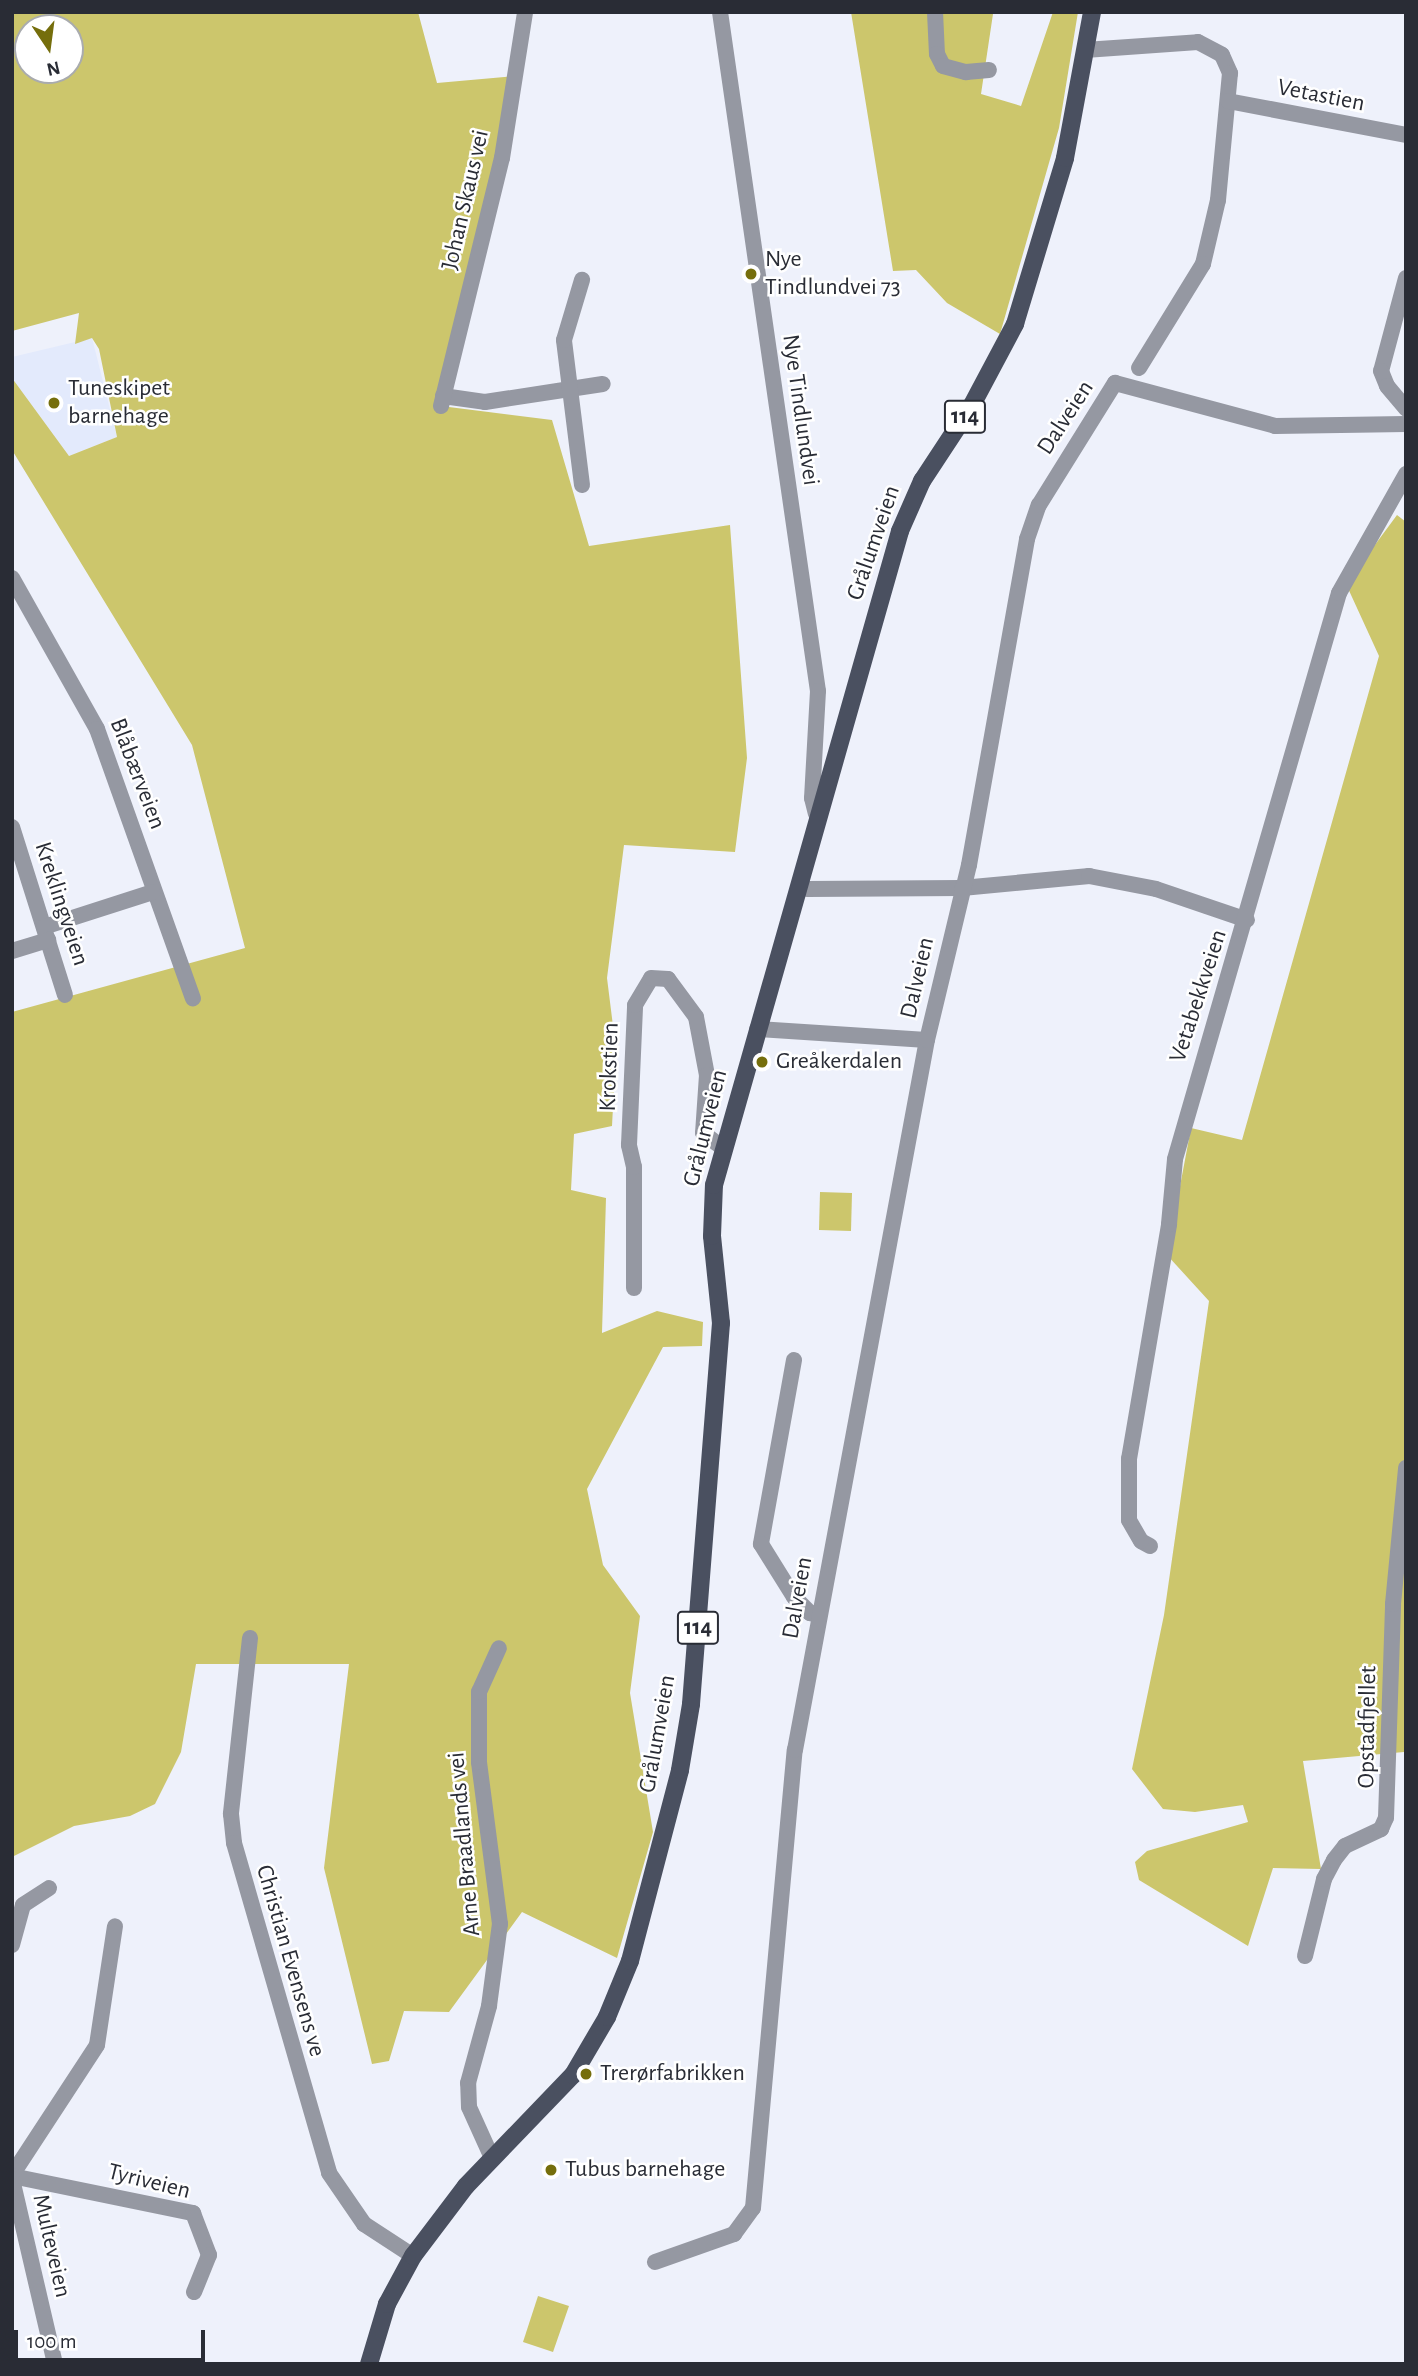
<!DOCTYPE html>
<meta charset="utf-8">
<style>
body{margin:0}
#map{position:relative;width:1418px;height:2376px;overflow:hidden;background:#eef1fb;font-family:"Alegreya Sans",sans-serif}
div>[style]{position:absolute}
.built>*{inset:0;background:#e3eafc}
.green>*{inset:0;background:#ccc66c}
.street>*{height:16px;margin:-8px;padding:0 8px;transform-origin:8px;border-radius:8px;background:#9598a2}
.primary>*{height:18px;margin:-9px;padding:0 9px;transform-origin:9px;border-radius:9px;background:#4a5060}
.dots>*{width:19px;height:19px;translate:-50% -50%;box-sizing:border-box;border:4px solid #fff;border-radius:50%}
span{translate:-50% -50%;white-space:nowrap;text-align:center;line-height:1.15;-webkit-text-stroke:5px #fff;paint-order:stroke}
.shield-label span{padding:2px 5px;background:#fff;border:2px solid;border-radius:5px;-webkit-text-stroke-width:0}
.shield-label{font-size:23px;color:#292c35;font-weight:700}
.street-label{font-size:24px;color:#292c35}
.poi-label{font-size:24px;color:#292c35}
.left{translate:0 -50%;text-align:left}
.frame{position:absolute;inset:0;border:14px solid #292c35;pointer-events:none}
.north{position:absolute;left:14px;top:14px;width:70px;height:70px;box-sizing:border-box;background:#fff;border:2px solid #a9abae;border-radius:50%;rotate:167deg;font-size:19px;font-weight:700;line-height:28px;text-align:center;color:#292c35}
.north::after{content:'';display:block;margin:auto;width:24px;height:32px;background:#756e0c;clip-path:polygon(50% 0,100% 100%,50% 72%,0 100%)}
.scale{position:absolute;left:14px;top:2330px;width:191px;height:32px;box-sizing:border-box;border:4px solid #292c35;border-top:0;padding-left:9px;font-size:21px;line-height:24px;white-space:nowrap;color:#292c35;-webkit-text-stroke:5px #fff;paint-order:stroke}
</style>
<div id="map">
<div class="built">
<i style="clip-path:polygon(92px 338px,117px 437px,69px 456px,12px 378px,12px 357px)"></i>
</div>
<div class="green">
<i style="clip-path:polygon(evenodd,12px 12px,418px 12px,437px 83px,516px 76px,441px 406px,552px 420px,589px 546px,730px 525px,747px 758px,735px 852px,624px 845px,607px 978px,616px 1050px,612px 1126px,574px 1134px,571px 1190px,606px 1198px,602px 1333px,657px 1311px,703px 1322px,702px 1346px,663px 1347px,587px 1489px,603px 1565px,640px 1616px,630px 1693px,653px 1832px,617px 1958px,522px 1912px,449px 2012px,404px 2011px,389px 2061px,372px 2064px,324px 1868px,349px 1664px,196px 1664px,181px 1752px,155px 1804px,130px 1816px,74px 1826px,12px 1857px,12px 1012px,245px 948px,192px 745px,12px 450px,12px 378px,69px 456px,117px 437px,99px 349px,92px 338px,75px 344px,79px 313px,12px 331px,12px 12px,28px 28px,70px 28px,70px 70px,28px 70px,28px 28px)"></i>
<i style="clip-path:polygon(851px 12px,993px 14px,981px 94px,1021px 106px,1053px 12px,1078px 12px,1059px 128px,1000px 334px,947px 303px,916px 270px,893px 271px)"></i>
<i style="clip-path:polygon(1397px 515px,1406px 522px,1404px 1752px,1303px 1761px,1321px 1869px,1273px 1868px,1248px 1946px,1139px 1880px,1135px 1862px,1147px 1851px,1248px 1822px,1243px 1805px,1195px 1812px,1163px 1809px,1132px 1769px,1164px 1615px,1209px 1301px,1167px 1255px,1191px 1128px,1242px 1140px,1379px 656px,1346px 584px)"></i>
<i style="clip-path:polygon(820px 1192px,852px 1193px,851px 1231px,819px 1230px)"></i>
<i style="clip-path:polygon(538px 2296px,569px 2306px,553px 2352px,523px 2342px)"></i>
</div>
<div class="street">
<i style="left:720px;top:12px;width:686px;rotate:81.79deg"></i>
<i style="left:818px;top:691px;width:107px;rotate:93.2deg"></i>
<i style="left:812px;top:798px;width:16px;rotate:76deg"></i>
<i style="left:935px;top:12px;width:42px;rotate:87.3deg"></i>
<i style="left:937px;top:54px;width:13px;rotate:63deg"></i>
<i style="left:943px;top:66px;width:24px;rotate:15deg"></i>
<i style="left:966px;top:72px;width:23px;rotate:-5deg"></i>
<i style="left:1085px;top:50px;width:113px;rotate:-4deg"></i>
<i style="left:1198px;top:42px;width:27px;rotate:28deg"></i>
<i style="left:1222px;top:55px;width:20px;rotate:66deg"></i>
<i style="left:1230px;top:73px;width:128px;rotate:95.4deg"></i>
<i style="left:1218px;top:200px;width:66px;rotate:103.2deg"></i>
<i style="left:1203px;top:264px;width:122px;rotate:121.6deg"></i>
<i style="left:1228px;top:101px;width:181px;rotate:10.8deg"></i>
<i style="left:1406px;top:278px;width:96px;rotate:105deg"></i>
<i style="left:1381px;top:371px;width:16px;rotate:68deg"></i>
<i style="left:1387px;top:386px;width:30px;rotate:50deg"></i>
<i style="left:443px;top:396px;width:42px;rotate:8.1deg"></i>
<i style="left:485px;top:402px;width:119px;rotate:-8.7deg"></i>
<i style="left:441px;top:406px;width:255px;rotate:-76.2deg"></i>
<i style="left:502px;top:158px;width:148px;rotate:-81deg"></i>
<i style="left:582px;top:485px;width:146px;rotate:-97.1deg"></i>
<i style="left:564px;top:340px;width:63px;rotate:-73.3deg"></i>
<i style="left:12px;top:578px;width:173px;rotate:60.6deg"></i>
<i style="left:97px;top:729px;width:286px;rotate:70.4deg"></i>
<i style="left:12px;top:827px;width:176px;rotate:72.5deg"></i>
<i style="left:807px;top:889px;width:155px;rotate:-0.4deg"></i>
<i style="left:962px;top:888px;width:128px;rotate:-5.4deg"></i>
<i style="left:1089px;top:876px;width:68px;rotate:11deg"></i>
<i style="left:1156px;top:889px;width:96px;rotate:18.8deg"></i>
<i style="left:44px;top:927px;width:114px;rotate:-17.8deg"></i>
<i style="left:12px;top:951px;width:38px;rotate:-17deg"></i>
<i style="left:757px;top:1029px;width:170px;rotate:3.7deg"></i>
<i style="left:634px;top:1288px;width:121px;rotate:-90deg"></i>
<i style="left:634px;top:1167px;width:23px;rotate:-103deg"></i>
<i style="left:629px;top:1145px;width:140px;rotate:-87.5deg"></i>
<i style="left:635px;top:1005px;width:31px;rotate:-59deg"></i>
<i style="left:651px;top:978px;width:17px;rotate:3deg"></i>
<i style="left:668px;top:979px;width:47px;rotate:53.6deg"></i>
<i style="left:696px;top:1017px;width:59px;rotate:79.3deg"></i>
<i style="left:707px;top:1075px;width:58px;rotate:93.9deg"></i>
<i style="left:703px;top:1133px;width:26px;rotate:37deg"></i>
<i style="left:794px;top:1360px;width:187px;rotate:100.2deg"></i>
<i style="left:761px;top:1544px;width:62px;rotate:58.1deg"></i>
<i style="left:794px;top:1597px;width:23px;rotate:45deg"></i>
<i style="left:810px;top:1613px;width:8px;rotate:7deg"></i>
<i style="left:1150px;top:1546px;width:10px;rotate:-151deg"></i>
<i style="left:1141px;top:1541px;width:24px;rotate:-120deg"></i>
<i style="left:1129px;top:1520px;width:61px;rotate:-90deg"></i>
<i style="left:1129px;top:1459px;width:238px;rotate:-80.3deg"></i>
<i style="left:1169px;top:1224px;width:65px;rotate:-84.7deg"></i>
<i style="left:1175px;top:1159px;width:589px;rotate:-73.84deg"></i>
<i style="left:1339px;top:593px;width:137px;rotate:-60.6deg"></i>
<i style="left:250px;top:1638px;width:177px;rotate:96.2deg"></i>
<i style="left:231px;top:1814px;width:29px;rotate:84deg"></i>
<i style="left:234px;top:1843px;width:343px;rotate:73.9deg"></i>
<i style="left:329px;top:2173px;width:62px;rotate:55.5deg"></i>
<i style="left:364px;top:2224px;width:59px;rotate:33.1deg"></i>
<i style="left:12px;top:1945px;width:41px;rotate:-74.6deg"></i>
<i style="left:23px;top:1905px;width:31px;rotate:-33deg"></i>
<i style="left:1305px;top:1956px;width:79px;rotate:-76.1deg"></i>
<i style="left:1324px;top:1879px;width:21px;rotate:-62deg"></i>
<i style="left:1334px;top:1860px;width:18px;rotate:-52deg"></i>
<i style="left:1345px;top:1846px;width:40px;rotate:-25deg"></i>
<i style="left:1381px;top:1829px;width:12px;rotate:-66deg"></i>
<i style="left:1386px;top:1818px;width:214px;rotate:-88.1deg"></i>
<i style="left:1393px;top:1604px;width:137px;rotate:-84.5deg"></i>
<i style="left:492px;top:2158px;width:56px;rotate:-114.3deg"></i>
<i style="left:469px;top:2107px;width:24px;rotate:-92deg"></i>
<i style="left:468px;top:2083px;width:80px;rotate:-74.7deg"></i>
<i style="left:489px;top:2006px;width:83px;rotate:-82.4deg"></i>
<i style="left:500px;top:1924px;width:163px;rotate:-97.4deg"></i>
<i style="left:479px;top:1762px;width:70px;rotate:-90deg"></i>
<i style="left:479px;top:1692px;width:48px;rotate:-65.6deg"></i>
<i style="left:12px;top:2175px;width:155px;rotate:-56.8deg"></i>
<i style="left:97px;top:2045px;width:120px;rotate:-81.4deg"></i>
<i style="left:12px;top:2176px;width:185px;rotate:11.6deg"></i>
<i style="left:193px;top:2213px;width:45px;rotate:69.1deg"></i>
<i style="left:209px;top:2255px;width:40px;rotate:112deg"></i>
<i style="left:12px;top:2179px;width:190px;rotate:76.9deg"></i>
<i style="left:655px;top:2262px;width:84px;rotate:-19.5deg"></i>
<i style="left:734px;top:2234px;width:32px;rotate:-54deg"></i>
<i style="left:753px;top:2208px;width:460px;rotate:-84.8deg"></i>
<i style="left:795px;top:1750px;width:722px;rotate:-79.47deg"></i>
<i style="left:927px;top:1040px;width:180px;rotate:-76.5deg"></i>
<i style="left:969px;top:865px;width:331px;rotate:-79.9deg"></i>
<i style="left:1027px;top:539px;width:36px;rotate:-71deg"></i>
<i style="left:1039px;top:505px;width:144px;rotate:-58.1deg"></i>
<i style="left:1115px;top:383px;width:166px;rotate:15deg"></i>
<i style="left:1275px;top:426px;width:131px;rotate:-0.9deg"></i>
</div>
<div class="primary">
<i style="left:369px;top:2364px;width:63px;rotate:-73.3deg"></i>
<i style="left:387px;top:2304px;width:55px;rotate:-61.6deg"></i>
<i style="left:413px;top:2256px;width:88px;rotate:-52.9deg"></i>
<i style="left:466px;top:2186px;width:154px;rotate:-46.1deg"></i>
<i style="left:573px;top:2075px;width:67px;rotate:-59.6deg"></i>
<i style="left:607px;top:2017px;width:61px;rotate:-67.7deg"></i>
<i style="left:630px;top:1961px;width:197px;rotate:-75.3deg"></i>
<i style="left:680px;top:1770px;width:67px;rotate:-80.5deg"></i>
<i style="left:691px;top:1704px;width:382px;rotate:-85.5deg"></i>
<i style="left:721px;top:1323px;width:87px;rotate:-95.9deg"></i>
<i style="left:712px;top:1236px;width:51px;rotate:-87.8deg"></i>
<i style="left:714px;top:1185px;width:680px;rotate:-74.12deg"></i>
<i style="left:900px;top:531px;width:55px;rotate:-66.3deg"></i>
<i style="left:922px;top:481px;width:91px;rotate:-56.7deg"></i>
<i style="left:972px;top:405px;width:92px;rotate:-62deg"></i>
<i style="left:1015px;top:324px;width:173px;rotate:-73.2deg"></i>
<i style="left:1065px;top:158px;width:148px;rotate:-79.5deg"></i>
</div>
<div class="dots">
<i style="left:751px;top:274px;background:#756e0c"></i>
<i style="left:54px;top:403px;background:#756e0c"></i>
<i style="left:762px;top:1062px;background:#756e0c"></i>
<i style="left:586px;top:2074px;background:#756e0c"></i>
<i style="left:551px;top:2170px;background:#756e0c"></i>
</div>
<div class="shield-label">
<span style="left:965px;top:417px">114</span>
<span style="left:698px;top:1628px">114</span>
</div>
<div class="street-label">
<span style="left:1321px;top:96px;rotate:11deg">Vetastien</span>
<span style="left:466px;top:200px;rotate:-77deg">Johan Skaus vei</span>
<span style="left:800px;top:410px;rotate:82deg">Nye Tindlundvei</span>
<span style="left:1066px;top:418px;rotate:-57deg">Dalveien</span>
<span style="left:874px;top:543px;rotate:-71deg">Grålumveien</span>
<span style="left:137px;top:774px;rotate:69deg">Blåbærveien</span>
<span style="left:61px;top:904px;rotate:72deg">Kreklingveien</span>
<span style="left:918px;top:978px;rotate:-77deg">Dalveien</span>
<span style="left:1199px;top:996px;rotate:-72deg">Vetabekkveien</span>
<span style="left:610px;top:1067px;rotate:-88deg">Krokstien</span>
<span style="left:706px;top:1128px;rotate:-76deg">Grålumveien</span>
<span style="left:798px;top:1598px;rotate:-80deg">Dalveien</span>
<span style="left:1368px;top:1727px;rotate:-89deg">Opstadfjellet</span>
<span style="left:658px;top:1734px;rotate:-80deg">Grålumveien</span>
<span style="left:465px;top:1844px;rotate:-95deg">Arne Braadlands vei</span>
<span style="left:290px;top:1961px;rotate:74deg">Christian Evensens ve</span>
<span style="left:149px;top:2182px;rotate:14deg">Tyriveien</span>
<span style="left:51px;top:2246px;rotate:77deg">Multeveien</span>
</div>
<div class="poi-label">
<span class="left" style="left:765px;top:274px">Nye<br>Tindlundvei 73</span>
<span class="left" style="left:68px;top:403px">Tuneskipet<br>barnehage</span>
<span class="left" style="left:776px;top:1062px">Greåkerdalen</span>
<span class="left" style="left:600px;top:2074px">Trerørfabrikken</span>
<span class="left" style="left:565px;top:2170px">Tubus barnehage</span>
</div>
<div class="frame"></div>
<div class="north">N</div>
<div class="scale">100 m</div>
</div>
